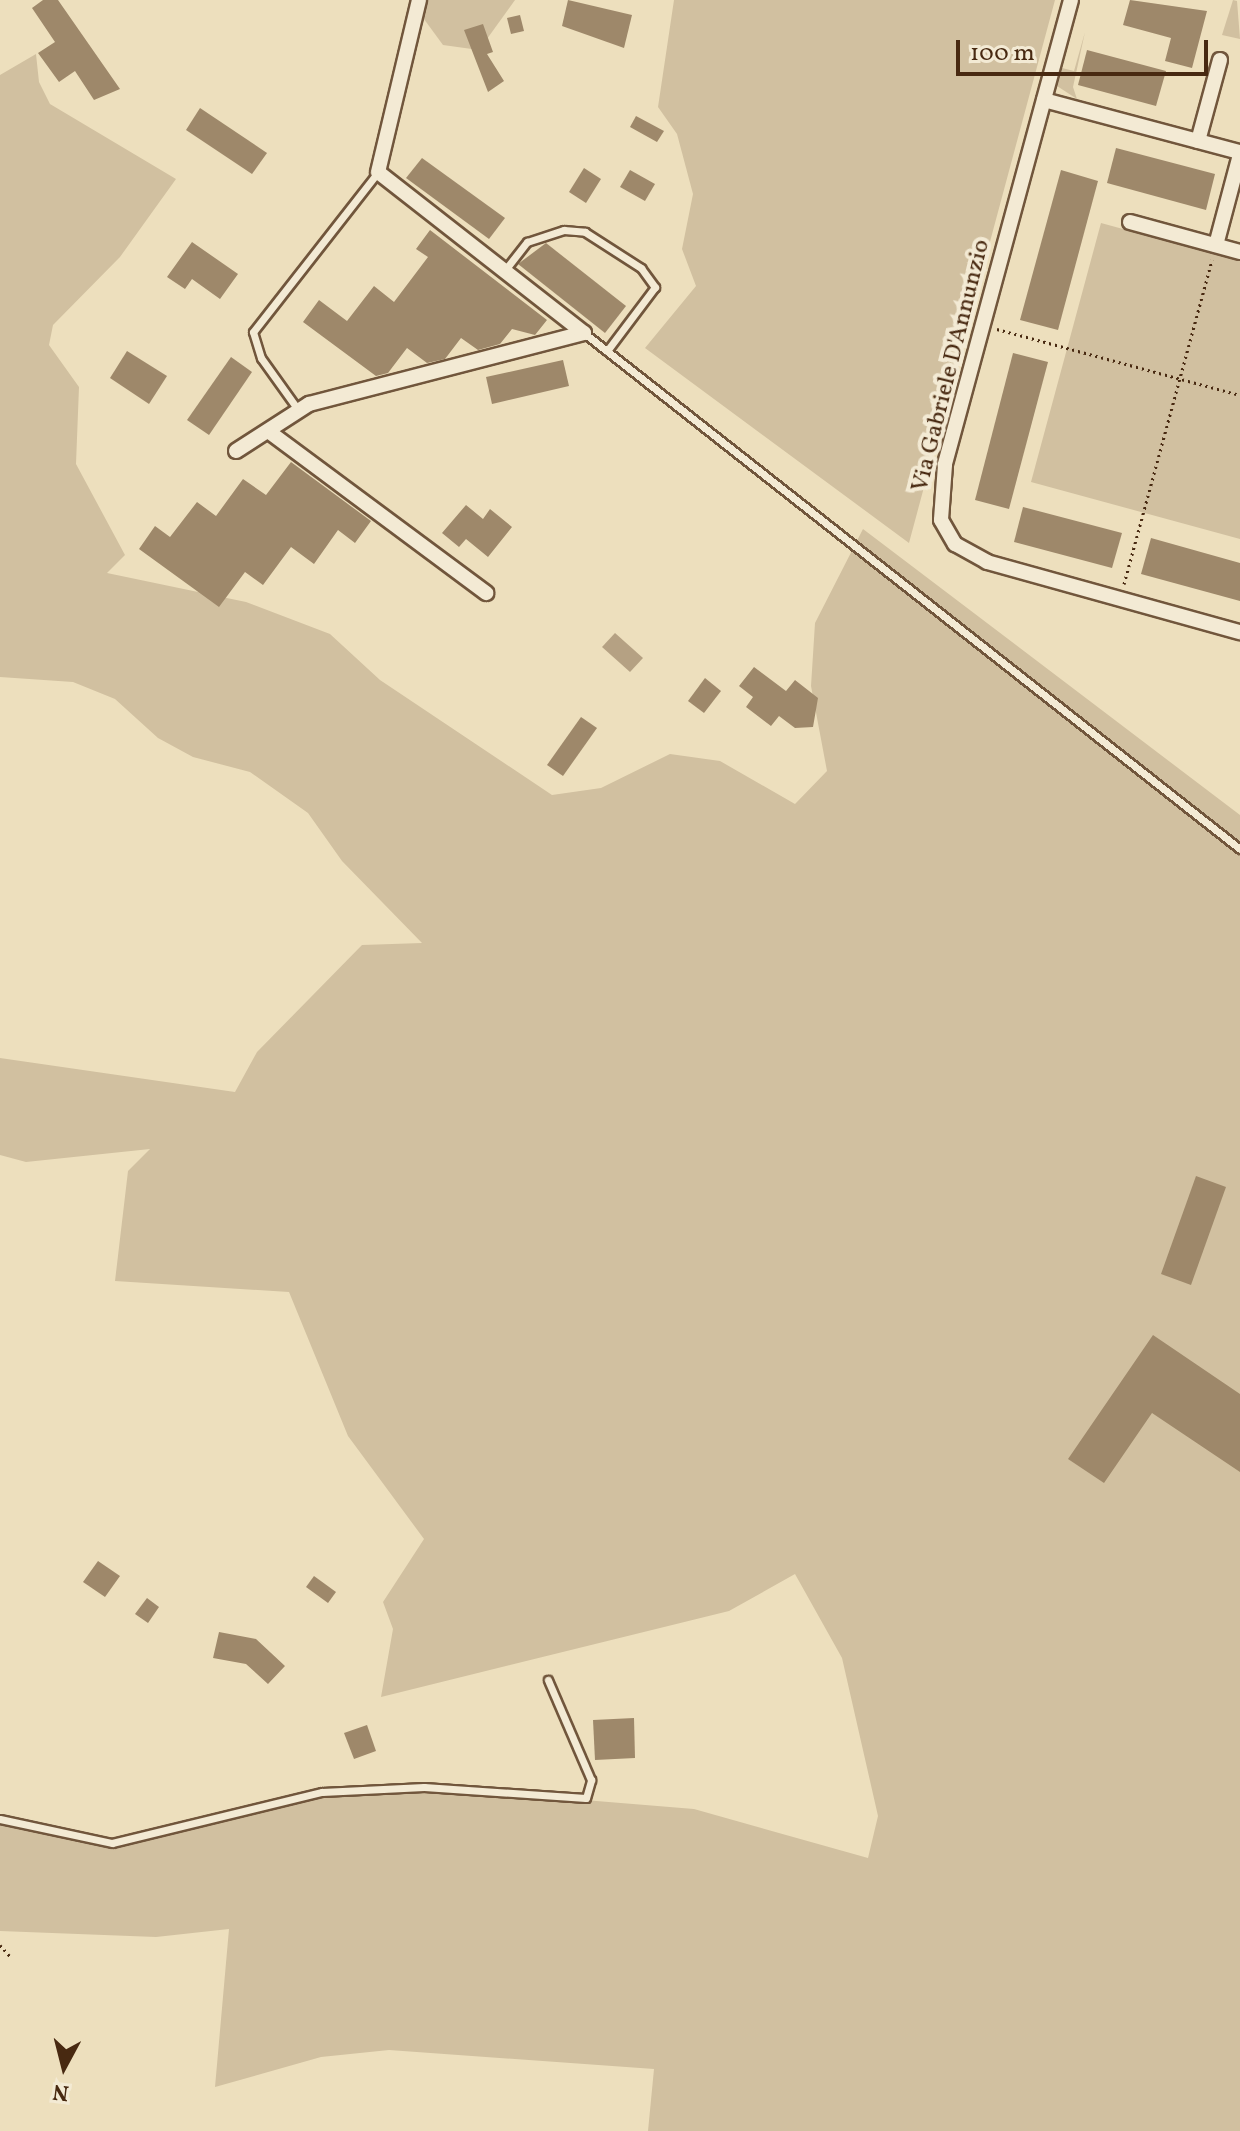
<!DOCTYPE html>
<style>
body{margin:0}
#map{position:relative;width:1240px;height:2131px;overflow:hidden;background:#eddfbd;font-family:Vollkorn,serif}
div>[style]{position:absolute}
.green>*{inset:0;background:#d1c0a0}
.water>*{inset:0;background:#b5a183}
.building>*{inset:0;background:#9e886a}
.path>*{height:3px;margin-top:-1.5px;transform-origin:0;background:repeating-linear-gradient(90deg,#482911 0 2px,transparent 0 6px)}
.roads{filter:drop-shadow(2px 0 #71563c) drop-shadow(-2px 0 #71563c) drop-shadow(0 2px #71563c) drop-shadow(0 -2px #71563c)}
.lane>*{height:7px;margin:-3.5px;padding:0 3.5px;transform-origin:3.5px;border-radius:3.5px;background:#f3ead4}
.street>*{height:14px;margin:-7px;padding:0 7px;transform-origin:7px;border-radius:7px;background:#f3ead4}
span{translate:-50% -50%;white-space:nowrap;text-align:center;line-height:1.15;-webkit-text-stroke:8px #f3ead4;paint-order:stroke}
.street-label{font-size:24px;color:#482911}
.north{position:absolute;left:24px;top:2027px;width:80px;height:80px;-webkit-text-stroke:6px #f3ead4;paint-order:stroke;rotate:187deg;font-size:22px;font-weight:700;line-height:32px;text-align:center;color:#482911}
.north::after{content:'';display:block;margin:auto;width:28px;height:36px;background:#482911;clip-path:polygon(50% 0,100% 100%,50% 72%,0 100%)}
.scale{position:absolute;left:956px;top:40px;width:252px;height:36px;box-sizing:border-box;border:4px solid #482911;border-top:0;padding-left:10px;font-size:24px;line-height:28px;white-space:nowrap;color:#482911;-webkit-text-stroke:6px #f3ead4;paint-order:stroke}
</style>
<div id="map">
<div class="green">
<i style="clip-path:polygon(410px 0,515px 0,479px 50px,443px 45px)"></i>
<i style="clip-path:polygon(674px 0,1055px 0,909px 543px,645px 348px,696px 286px,682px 249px,693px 194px,677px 134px,658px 107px)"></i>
<i style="clip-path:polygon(1233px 0,1237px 1px,1240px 39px,1222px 35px)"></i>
<i style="clip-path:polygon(1085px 32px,1073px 87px,1077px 99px,1057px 86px,1062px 68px,1074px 71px)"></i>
<i style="clip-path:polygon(36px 54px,39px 82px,50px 104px,176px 179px,120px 257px,53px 325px,49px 345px,79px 387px,76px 464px,125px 555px,107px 573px,246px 602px,330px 634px,380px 680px,552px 795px,601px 788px,670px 754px,720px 761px,795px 804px,827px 771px,811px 686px,815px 623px,863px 529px,1240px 815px,1240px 2131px,648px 2131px,654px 2069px,389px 2050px,321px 2057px,215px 2087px,229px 1929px,156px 1937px,0 1931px,0 1819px,112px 1843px,322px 1792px,424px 1787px,694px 1809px,868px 1858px,878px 1816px,842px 1658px,795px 1574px,729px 1611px,381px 1697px,393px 1629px,383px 1602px,424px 1539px,348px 1436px,289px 1292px,115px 1281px,128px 1171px,150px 1149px,26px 1162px,0 1155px,0 1058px,235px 1092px,257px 1052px,362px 945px,422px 943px,342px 861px,308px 813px,250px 772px,193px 757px,158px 738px,115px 699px,73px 682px,0 677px,0 75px)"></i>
<i style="clip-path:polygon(1101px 223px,1240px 261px,1240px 539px,1031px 482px)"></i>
</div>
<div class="water">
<i style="clip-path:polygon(615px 633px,643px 658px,630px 672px,602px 647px)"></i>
</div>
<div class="building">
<i style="clip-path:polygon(43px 0,58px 0,120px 89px,94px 100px,75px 71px,59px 82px,38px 53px,55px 42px,32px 8px)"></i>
<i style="clip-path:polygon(568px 0,632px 15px,624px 48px,562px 26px)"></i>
<i style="clip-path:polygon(1130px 0,1207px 11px,1192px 68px,1165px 61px,1171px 38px,1123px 25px)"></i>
<i style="clip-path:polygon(520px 15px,524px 31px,511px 34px,507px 18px)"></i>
<i style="clip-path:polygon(483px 24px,493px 52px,487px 54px,504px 81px,488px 92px,464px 30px)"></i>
<i style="clip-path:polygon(1087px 50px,1166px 71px,1156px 106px,1078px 85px)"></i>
<i style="clip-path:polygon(200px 108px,267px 153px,252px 174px,186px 130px)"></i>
<i style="clip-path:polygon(636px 116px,664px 131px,657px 142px,630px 127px)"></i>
<i style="clip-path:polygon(1116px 148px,1215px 174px,1206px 210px,1107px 183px)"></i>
<i style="clip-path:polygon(422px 158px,505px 218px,489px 239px,406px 178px)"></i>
<i style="clip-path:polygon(584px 168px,601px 179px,586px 203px,569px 192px)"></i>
<i style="clip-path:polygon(630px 170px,655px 184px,645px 201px,620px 187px)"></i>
<i style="clip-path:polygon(1061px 170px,1098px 181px,1058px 330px,1020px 320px)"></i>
<i style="clip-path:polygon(430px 230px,547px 320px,535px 335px,512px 329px,500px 344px,478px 350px,461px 338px,445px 359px,427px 363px,407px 348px,388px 373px,376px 376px,303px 322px,319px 300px,347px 321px,374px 286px,394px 302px,428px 257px,416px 249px)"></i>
<i style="clip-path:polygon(192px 242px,238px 274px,220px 299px,192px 279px,185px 289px,167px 277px)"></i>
<i style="clip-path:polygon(546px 243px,626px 306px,605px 333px,518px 264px)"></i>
<i style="clip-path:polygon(127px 351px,167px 376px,149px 404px,110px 378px)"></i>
<i style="clip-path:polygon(1013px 353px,1048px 362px,1009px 509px,975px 500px)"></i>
<i style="clip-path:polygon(231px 357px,252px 372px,209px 435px,187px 420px)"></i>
<i style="clip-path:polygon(563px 360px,569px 386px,492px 404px,486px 377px)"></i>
<i style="clip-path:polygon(291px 462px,371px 521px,355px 543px,338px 530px,314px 564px,291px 547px,263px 585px,245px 572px,219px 607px,139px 549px,155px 526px,170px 537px,197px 502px,216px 516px,243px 479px,266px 495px)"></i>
<i style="clip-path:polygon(466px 505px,483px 519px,490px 509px,512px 527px,488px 557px,466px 539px,459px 547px,442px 533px)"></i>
<i style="clip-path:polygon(1023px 507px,1122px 533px,1112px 568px,1014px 542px)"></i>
<i style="clip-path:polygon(1151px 538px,1240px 563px,1240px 601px,1141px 574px)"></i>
<i style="clip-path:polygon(754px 667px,786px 691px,795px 680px,818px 698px,813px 727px,795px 728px,779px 716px,771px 726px,746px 707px,753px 697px,739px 686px)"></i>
<i style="clip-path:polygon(705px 678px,721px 691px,704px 713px,688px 701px)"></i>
<i style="clip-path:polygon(581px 717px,597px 728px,563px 776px,547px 765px)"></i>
<i style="clip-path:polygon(1196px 1176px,1226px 1187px,1191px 1285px,1161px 1274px)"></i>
<i style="clip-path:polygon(1153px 1335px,1240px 1394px,1240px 1472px,1152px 1413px,1104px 1483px,1068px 1459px)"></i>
<i style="clip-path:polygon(98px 1561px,120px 1576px,105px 1597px,83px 1582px)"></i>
<i style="clip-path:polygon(314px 1576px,336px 1592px,328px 1603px,306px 1587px)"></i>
<i style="clip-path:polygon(147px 1598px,159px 1607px,148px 1623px,135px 1614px)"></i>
<i style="clip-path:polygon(219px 1632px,256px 1639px,285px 1666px,268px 1684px,246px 1664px,213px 1658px)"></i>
<i style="clip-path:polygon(634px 1718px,635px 1758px,595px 1760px,593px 1720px)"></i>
<i style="clip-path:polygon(367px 1725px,376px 1751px,354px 1759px,344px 1733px)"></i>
</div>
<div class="path">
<i style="left:997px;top:329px;width:252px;rotate:15.2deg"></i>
<i style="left:1124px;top:584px;width:336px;rotate:-74.8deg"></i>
<i style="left:0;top:1945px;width:15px;rotate:48deg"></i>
</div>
<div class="roads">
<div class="lane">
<i style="left:505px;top:270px;width:36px;rotate:-52deg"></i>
<i style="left:527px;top:242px;width:39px;rotate:-18deg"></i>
<i style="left:564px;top:230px;width:21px;rotate:5deg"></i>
<i style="left:585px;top:232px;width:67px;rotate:32.7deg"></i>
<i style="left:641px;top:268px;width:24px;rotate:54deg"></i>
<i style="left:655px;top:287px;width:80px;rotate:126.9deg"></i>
<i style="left:584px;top:333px;width:835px;rotate:38.19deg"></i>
<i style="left:299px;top:411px;width:65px;rotate:-125.6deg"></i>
<i style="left:261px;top:358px;width:27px;rotate:-107deg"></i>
<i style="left:253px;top:332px;width:203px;rotate:-52deg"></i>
<i style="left:0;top:1819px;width:115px;rotate:12.1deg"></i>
<i style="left:112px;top:1843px;width:216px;rotate:-13.7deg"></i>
<i style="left:322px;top:1792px;width:102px;rotate:-2.8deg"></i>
<i style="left:424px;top:1787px;width:162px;rotate:3.9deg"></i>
<i style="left:586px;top:1798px;width:19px;rotate:-74deg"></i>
<i style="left:591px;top:1780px;width:109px;rotate:-113.3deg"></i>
</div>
<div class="street">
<i style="left:1071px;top:0;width:482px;rotate:105.2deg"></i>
<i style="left:945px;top:465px;width:55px;rotate:94.2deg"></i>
<i style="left:941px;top:520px;width:28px;rotate:60deg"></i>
<i style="left:955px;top:544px;width:37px;rotate:29deg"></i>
<i style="left:987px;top:562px;width:263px;rotate:15.5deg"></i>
<i style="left:1044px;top:100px;width:203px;rotate:14.9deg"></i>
<i style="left:1198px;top:141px;width:84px;rotate:-74.8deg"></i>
<i style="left:1130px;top:222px;width:114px;rotate:15.3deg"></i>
<i style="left:1216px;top:245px;width:93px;rotate:-75.1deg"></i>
<i style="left:268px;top:431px;width:272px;rotate:36.6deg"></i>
<i style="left:236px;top:451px;width:87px;rotate:-32.8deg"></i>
<i style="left:309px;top:404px;width:284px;rotate:-14.5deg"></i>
<i style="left:584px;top:333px;width:261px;rotate:-142deg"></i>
<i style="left:378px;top:172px;width:177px;rotate:-76.6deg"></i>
</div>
</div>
<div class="street-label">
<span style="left:952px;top:366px;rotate:-76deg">Via Gabriele D'Annunzio</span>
</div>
<div class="north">N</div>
<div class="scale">100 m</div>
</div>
